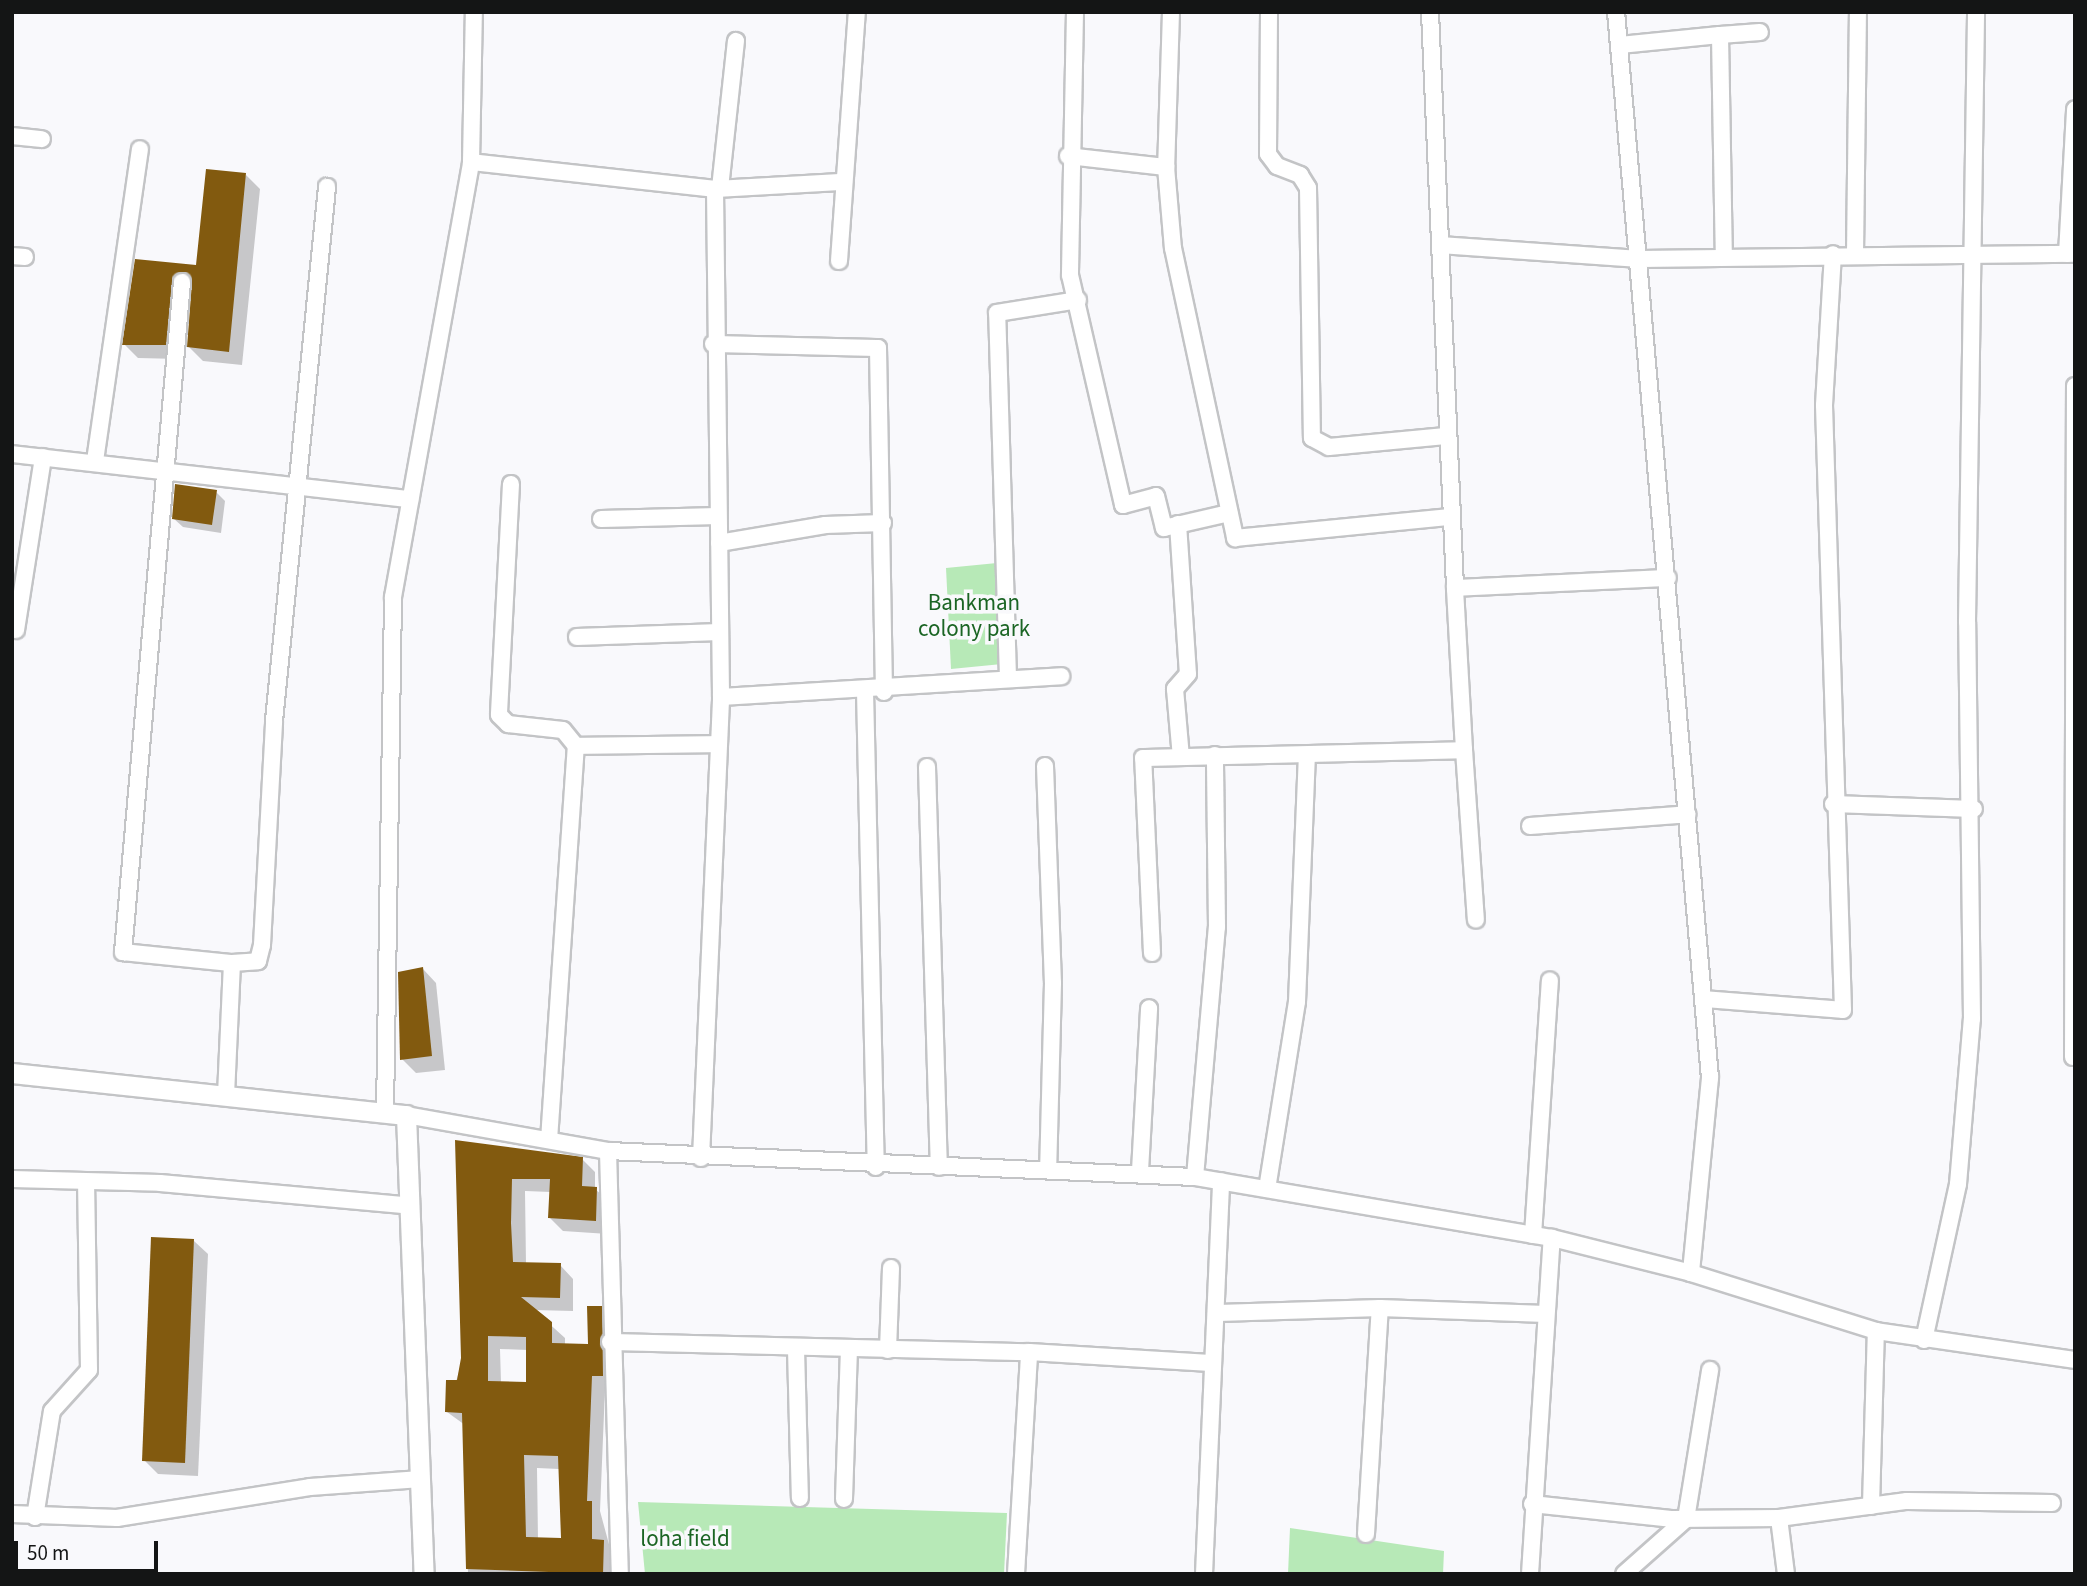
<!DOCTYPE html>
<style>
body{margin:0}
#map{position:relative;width:2087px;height:1586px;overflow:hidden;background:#f9f9fc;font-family:"Source Sans 3",sans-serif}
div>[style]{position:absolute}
.green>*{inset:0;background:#b7e9b7}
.shadow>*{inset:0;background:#0003}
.building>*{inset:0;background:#825a0f}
.roads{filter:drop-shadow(2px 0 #c3c4c6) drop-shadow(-2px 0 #c3c4c6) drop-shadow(0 2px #c3c4c6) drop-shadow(0 -2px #c3c4c6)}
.minor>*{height:16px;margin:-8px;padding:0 8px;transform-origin:8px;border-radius:8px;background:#fff}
.tertiary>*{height:19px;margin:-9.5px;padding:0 9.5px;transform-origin:9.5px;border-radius:9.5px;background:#fff}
span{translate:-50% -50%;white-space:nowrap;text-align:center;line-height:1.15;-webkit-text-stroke:7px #f9f9fc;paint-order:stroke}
.park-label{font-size:23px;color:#1b6524}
.frame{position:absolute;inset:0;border:14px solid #141515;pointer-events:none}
.scale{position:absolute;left:14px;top:1541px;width:144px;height:32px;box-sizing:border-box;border:4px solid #141515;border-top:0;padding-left:9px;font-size:21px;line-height:24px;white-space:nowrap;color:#141515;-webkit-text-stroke:5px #f9f9fc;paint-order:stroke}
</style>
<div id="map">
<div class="green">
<i style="clip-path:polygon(997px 563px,1002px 664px,951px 669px,946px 568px)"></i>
<i style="clip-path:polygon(638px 1502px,1007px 1513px,1004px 1574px,645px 1574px)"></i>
<i style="clip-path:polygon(1290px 1528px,1444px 1551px,1443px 1574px,1288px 1574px)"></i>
</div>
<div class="shadow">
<i style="clip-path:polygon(246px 175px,260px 189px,242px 365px,203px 361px,189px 347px,194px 287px,185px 295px,179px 359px,138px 358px,124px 344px,136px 261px,198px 267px)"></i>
<i style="clip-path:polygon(216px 492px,225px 501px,221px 533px,183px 527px,173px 518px)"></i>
<i style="clip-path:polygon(423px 969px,436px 983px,445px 1070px,416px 1073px,402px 1059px)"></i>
<i style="clip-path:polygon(evenodd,457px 1142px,582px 1159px,595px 1172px,595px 1189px,610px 1202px,608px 1234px,563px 1231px,550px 1218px,551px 1192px,525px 1191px,526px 1264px,560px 1265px,573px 1279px,573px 1311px,534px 1310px,565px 1338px,565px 1345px,590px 1345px,601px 1308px,615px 1322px,616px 1389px,605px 1389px,600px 1511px,617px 1574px,468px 1574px,465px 1425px,447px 1412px,463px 1358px,457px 1142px,500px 1349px,528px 1350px,528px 1384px,501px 1383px,500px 1349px,457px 1142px,537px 1468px,559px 1469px,563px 1540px,538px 1539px,537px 1468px)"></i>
<i style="clip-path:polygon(194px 1241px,208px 1254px,198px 1476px,158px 1474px,144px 1460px)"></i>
</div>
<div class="building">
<i style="clip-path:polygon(206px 169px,246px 173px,229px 352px,187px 347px,192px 282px,182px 272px,172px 281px,166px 345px,122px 345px,135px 259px,196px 265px)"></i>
<i style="clip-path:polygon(175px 484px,217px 490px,212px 525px,172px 519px)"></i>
<i style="clip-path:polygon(423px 967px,432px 1056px,400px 1060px,398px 972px)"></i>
<i style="clip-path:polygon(evenodd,455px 1140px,583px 1157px,582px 1186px,597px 1187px,596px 1221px,548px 1218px,550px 1179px,512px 1179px,511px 1223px,513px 1262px,561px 1263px,560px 1298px,521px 1297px,552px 1322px,552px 1343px,588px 1344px,587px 1306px,602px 1306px,603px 1376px,592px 1376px,587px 1501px,592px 1501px,592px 1539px,604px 1540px,603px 1574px,466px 1569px,462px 1413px,445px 1412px,446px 1380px,457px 1380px,461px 1358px,455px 1140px,488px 1336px,526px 1337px,526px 1382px,488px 1381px,488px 1336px,455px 1140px,524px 1455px,558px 1456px,561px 1538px,526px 1537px,524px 1455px)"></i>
<i style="clip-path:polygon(151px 1237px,194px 1239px,185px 1463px,142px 1461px)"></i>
</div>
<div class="roads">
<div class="minor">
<i style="left:1075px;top:12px;width:263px;rotate:91.1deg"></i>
<i style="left:1070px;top:275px;width:236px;rotate:77deg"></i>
<i style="left:1123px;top:505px;width:34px;rotate:-15deg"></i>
<i style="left:1156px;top:496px;width:33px;rotate:76deg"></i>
<i style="left:1164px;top:528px;width:67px;rotate:-13deg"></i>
<i style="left:1171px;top:12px;width:155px;rotate:91.8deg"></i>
<i style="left:1166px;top:167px;width:81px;rotate:85.1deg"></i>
<i style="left:1173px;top:248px;width:297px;rotate:77.9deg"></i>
<i style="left:1235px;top:538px;width:216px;rotate:-5.6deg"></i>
<i style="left:1269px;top:12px;width:142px;rotate:90.4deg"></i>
<i style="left:1268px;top:154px;width:15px;rotate:53deg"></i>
<i style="left:1277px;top:166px;width:25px;rotate:21deg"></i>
<i style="left:1300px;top:175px;width:15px;rotate:58deg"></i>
<i style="left:1308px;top:188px;width:250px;rotate:89.1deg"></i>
<i style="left:1312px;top:438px;width:19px;rotate:28deg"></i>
<i style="left:1329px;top:447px;width:117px;rotate:-5.4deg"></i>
<i style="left:1430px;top:12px;width:577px;rotate:87.51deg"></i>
<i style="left:1616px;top:12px;width:1070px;rotate:84.96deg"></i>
<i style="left:1710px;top:1078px;width:196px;rotate:95.6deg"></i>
<i style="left:1720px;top:35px;width:40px;rotate:-4.3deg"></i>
<i style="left:1620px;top:45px;width:100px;rotate:-5.7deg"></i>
<i style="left:1720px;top:35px;width:219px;rotate:89deg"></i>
<i style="left:12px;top:136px;width:30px;rotate:6deg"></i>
<i style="left:1068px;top:156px;width:99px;rotate:6.4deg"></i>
<i style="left:471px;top:162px;width:245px;rotate:6.3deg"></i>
<i style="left:715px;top:189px;width:508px;rotate:89.32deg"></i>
<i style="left:720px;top:188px;width:148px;rotate:-83.8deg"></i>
<i style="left:715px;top:189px;width:126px;rotate:-3.2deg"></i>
<i style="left:1440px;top:245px;width:200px;rotate:4deg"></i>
<i style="left:1640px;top:259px;width:435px;rotate:-0.7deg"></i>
<i style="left:1855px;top:254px;width:242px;rotate:-89.3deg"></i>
<i style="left:2067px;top:254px;width:145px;rotate:-86.8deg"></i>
<i style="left:12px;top:256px;width:13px;rotate:4deg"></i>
<i style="left:839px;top:261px;width:250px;rotate:-85.9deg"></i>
<i style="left:182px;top:282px;width:673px;rotate:95.03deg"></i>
<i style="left:123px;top:952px;width:110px;rotate:5.8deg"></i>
<i style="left:232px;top:963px;width:131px;rotate:92.6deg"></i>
<i style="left:713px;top:344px;width:165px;rotate:1.4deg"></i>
<i style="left:878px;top:348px;width:344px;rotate:89deg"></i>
<i style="left:12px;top:454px;width:401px;rotate:6.5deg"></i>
<i style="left:95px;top:461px;width:315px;rotate:-81.8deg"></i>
<i style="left:511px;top:484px;width:231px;rotate:93deg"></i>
<i style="left:499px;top:715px;width:13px;rotate:45deg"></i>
<i style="left:508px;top:724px;width:55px;rotate:6.2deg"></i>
<i style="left:563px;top:730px;width:21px;rotate:51deg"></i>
<i style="left:601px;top:519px;width:117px;rotate:-1.5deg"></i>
<i style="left:1178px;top:524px;width:150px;rotate:86.2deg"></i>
<i style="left:1188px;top:674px;width:20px;rotate:131deg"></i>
<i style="left:1175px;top:689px;width:68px;rotate:85deg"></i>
<i style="left:719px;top:543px;width:108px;rotate:-9.6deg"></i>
<i style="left:825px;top:525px;width:58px;rotate:-2deg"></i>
<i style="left:16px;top:630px;width:175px;rotate:-81.1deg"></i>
<i style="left:577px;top:637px;width:142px;rotate:-2deg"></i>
<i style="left:1008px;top:678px;width:365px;rotate:-91.7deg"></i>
<i style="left:997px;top:313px;width:82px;rotate:-9.1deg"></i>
<i style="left:865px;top:691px;width:476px;rotate:88.7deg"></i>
<i style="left:1464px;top:750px;width:170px;rotate:86deg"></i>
<i style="left:1045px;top:766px;width:217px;rotate:87.9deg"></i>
<i style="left:1053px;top:983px;width:185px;rotate:91.5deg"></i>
<i style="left:927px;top:767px;width:400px;rotate:88.3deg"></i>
<i style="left:1833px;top:804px;width:141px;rotate:2deg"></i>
<i style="left:1530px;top:826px;width:158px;rotate:-4.3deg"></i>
<i style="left:1152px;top:953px;width:195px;rotate:-92.6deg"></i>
<i style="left:1143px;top:758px;width:321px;rotate:-1.4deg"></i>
<i style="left:1464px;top:750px;width:162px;rotate:-93.2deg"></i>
<i style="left:1455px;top:588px;width:213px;rotate:-2.7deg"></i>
<i style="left:232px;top:963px;width:26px;rotate:-4deg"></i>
<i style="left:258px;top:961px;width:16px;rotate:-76deg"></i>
<i style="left:262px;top:945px;width:224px;rotate:-86.9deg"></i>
<i style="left:274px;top:721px;width:537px;rotate:-84.33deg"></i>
<i style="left:1704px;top:999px;width:139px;rotate:4.5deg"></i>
<i style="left:1843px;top:1010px;width:605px;rotate:-91.8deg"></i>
<i style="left:1824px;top:405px;width:151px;rotate:-86.6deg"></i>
<i style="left:2073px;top:1057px;width:671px;rotate:-89.83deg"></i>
<i style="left:385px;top:1113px;width:516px;rotate:-89.11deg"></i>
<i style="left:393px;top:597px;width:442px;rotate:-79.8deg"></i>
<i style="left:471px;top:162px;width:150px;rotate:-88.9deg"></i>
<i style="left:406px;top:1115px;width:205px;rotate:10.1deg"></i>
<i style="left:608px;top:1151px;width:588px;rotate:2.54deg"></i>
<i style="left:1195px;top:1177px;width:362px;rotate:9.7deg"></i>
<i style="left:1552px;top:1238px;width:143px;rotate:14.1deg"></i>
<i style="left:1691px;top:1273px;width:194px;rotate:17.4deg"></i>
<i style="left:1876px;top:1331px;width:201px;rotate:8.3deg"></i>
<i style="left:549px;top:1140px;width:395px;rotate:-86.1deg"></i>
<i style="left:576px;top:746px;width:142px;rotate:-0.8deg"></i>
<i style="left:608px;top:1151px;width:423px;rotate:88.4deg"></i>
<i style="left:701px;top:1158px;width:461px;rotate:-87.5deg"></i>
<i style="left:721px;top:697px;width:341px;rotate:-3.5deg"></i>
<i style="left:1140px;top:1171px;width:163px;rotate:-86.8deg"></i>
<i style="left:1195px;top:1177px;width:251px;rotate:-85deg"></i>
<i style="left:1217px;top:927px;width:172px;rotate:-90.7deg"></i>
<i style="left:12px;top:1179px;width:148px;rotate:1.5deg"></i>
<i style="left:160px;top:1183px;width:252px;rotate:5.2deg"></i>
<i style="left:1267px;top:1189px;width:189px;rotate:-80.9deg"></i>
<i style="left:1297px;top:1002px;width:244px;rotate:-87.7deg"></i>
<i style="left:1533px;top:1235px;width:255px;rotate:-86.2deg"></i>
<i style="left:1218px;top:1313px;width:162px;rotate:-1.8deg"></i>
<i style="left:1380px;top:1308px;width:166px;rotate:2.1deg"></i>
<i style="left:1924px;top:1340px;width:160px;rotate:-77.7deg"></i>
<i style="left:1958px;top:1184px;width:166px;rotate:-85.2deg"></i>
<i style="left:1972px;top:1019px;width:397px;rotate:-90.7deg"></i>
<i style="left:1967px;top:622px;width:610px;rotate:-89.15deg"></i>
<i style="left:610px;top:1342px;width:419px;rotate:1.4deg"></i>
<i style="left:796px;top:1349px;width:149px;rotate:88.5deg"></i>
<i style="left:888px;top:1350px;width:82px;rotate:-87.9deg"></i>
<i style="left:844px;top:1499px;width:149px;rotate:-88.1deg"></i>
<i style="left:1532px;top:1504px;width:142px;rotate:6.1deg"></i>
<i style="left:1673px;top:1519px;width:106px;rotate:-0.5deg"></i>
<i style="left:1779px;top:1518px;width:56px;rotate:82.9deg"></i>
<i style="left:1871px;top:1506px;width:175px;rotate:-88.4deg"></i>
<i style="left:12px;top:1514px;width:105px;rotate:2.2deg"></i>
<i style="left:117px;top:1518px;width:195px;rotate:-9.1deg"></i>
<i style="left:310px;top:1487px;width:111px;rotate:-4.1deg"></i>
<i style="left:35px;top:1517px;width:107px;rotate:-80.9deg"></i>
<i style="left:52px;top:1411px;width:55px;rotate:-47.9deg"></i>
<i style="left:89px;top:1370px;width:187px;rotate:-90.9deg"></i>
<i style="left:1779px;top:1518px;width:129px;rotate:-7.6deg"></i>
<i style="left:1907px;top:1501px;width:145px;rotate:0.8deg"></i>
<i style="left:1366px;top:1534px;width:226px;rotate:-86.5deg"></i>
<i style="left:1016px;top:1574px;width:222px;rotate:-86.6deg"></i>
<i style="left:1029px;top:1352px;width:182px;rotate:3.5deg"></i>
<i style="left:1204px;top:1574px;width:393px;rotate:-87.5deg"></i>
<i style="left:1530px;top:1574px;width:337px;rotate:-86.3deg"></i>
<i style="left:1624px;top:1574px;width:83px;rotate:-41.6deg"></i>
<i style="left:1686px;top:1519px;width:151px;rotate:-80.8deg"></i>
</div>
<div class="tertiary">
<i style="left:12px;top:1073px;width:396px;rotate:6.1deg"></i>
<i style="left:406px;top:1115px;width:459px;rotate:87.8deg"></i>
</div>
</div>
<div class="park-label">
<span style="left:974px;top:616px">Bankman<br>colony park</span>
<span style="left:685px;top:1539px">loha field</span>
</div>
<div class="frame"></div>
<div class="scale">50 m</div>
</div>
